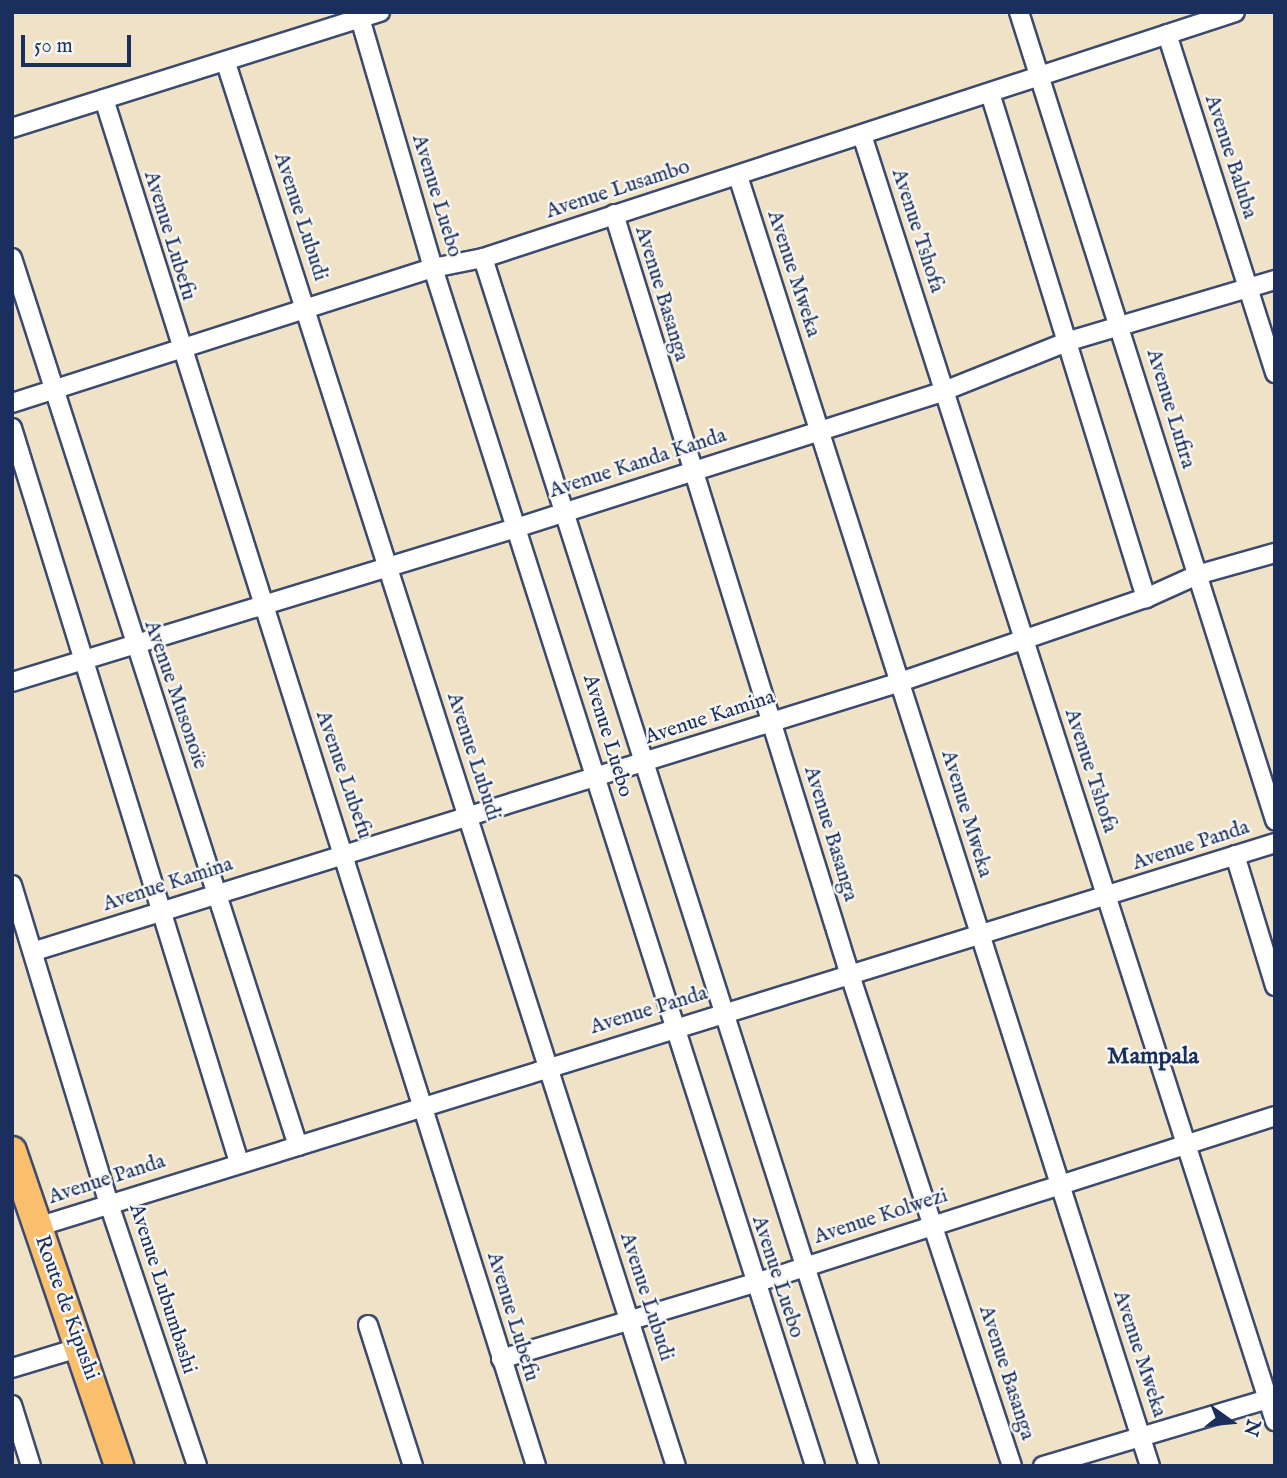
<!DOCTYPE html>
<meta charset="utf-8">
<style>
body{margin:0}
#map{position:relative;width:1287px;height:1478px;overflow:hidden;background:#f0e2c6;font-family:"IM FELL English",serif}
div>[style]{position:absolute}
.roads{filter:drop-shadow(2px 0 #3b4a6e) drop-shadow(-2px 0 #3b4a6e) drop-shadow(0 2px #3b4a6e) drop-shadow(0 -2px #3b4a6e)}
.minor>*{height:18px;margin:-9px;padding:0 9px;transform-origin:9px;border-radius:9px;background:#fff}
.trunk>*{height:28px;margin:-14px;padding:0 14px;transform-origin:14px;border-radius:14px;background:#f9bf6c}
span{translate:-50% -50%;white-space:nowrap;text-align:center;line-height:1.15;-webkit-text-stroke:5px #f6f6f2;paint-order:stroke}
.street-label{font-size:21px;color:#1b2f5e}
.quarter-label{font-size:24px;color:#1b2f5e;font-weight:700}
.frame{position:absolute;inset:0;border:14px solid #1b2f5e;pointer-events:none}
.north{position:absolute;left:1196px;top:1387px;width:70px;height:70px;-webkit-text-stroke:5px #f6f6f2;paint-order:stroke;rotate:105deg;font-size:19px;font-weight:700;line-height:28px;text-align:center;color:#1b2f5e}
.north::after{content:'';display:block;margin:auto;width:24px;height:32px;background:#1b2f5e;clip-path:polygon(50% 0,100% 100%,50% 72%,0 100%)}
.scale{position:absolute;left:21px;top:35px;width:110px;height:32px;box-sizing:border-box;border:4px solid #1b2f5e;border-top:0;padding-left:9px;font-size:21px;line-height:24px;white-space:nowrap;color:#1b2f5e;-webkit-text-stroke:5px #f6f6f2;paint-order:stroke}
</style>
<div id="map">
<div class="roads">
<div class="minor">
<i style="left:1019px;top:12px;width:848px;rotate:72.42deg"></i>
<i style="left:360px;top:18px;width:260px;rotate:73.7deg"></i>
<i style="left:433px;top:268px;width:1257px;rotate:72.31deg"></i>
<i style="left:1167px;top:34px;width:356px;rotate:72.3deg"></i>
<i style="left:226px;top:63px;width:1473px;rotate:72.22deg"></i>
<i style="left:990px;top:93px;width:529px;rotate:72.83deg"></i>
<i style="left:104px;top:99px;width:1434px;rotate:72.46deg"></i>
<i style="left:12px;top:128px;width:386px;rotate:-17.5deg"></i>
<i style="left:862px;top:135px;width:1351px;rotate:72.2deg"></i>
<i style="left:738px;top:176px;width:1354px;rotate:72.29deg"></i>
<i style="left:614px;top:214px;width:794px;rotate:72.78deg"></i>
<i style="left:849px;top:972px;width:520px;rotate:71.74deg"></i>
<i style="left:12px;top:258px;width:933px;rotate:72.15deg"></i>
<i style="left:483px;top:258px;width:1268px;rotate:72.28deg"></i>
<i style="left:12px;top:403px;width:442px;rotate:-17.8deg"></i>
<i style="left:433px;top:268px;width:51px;rotate:-11.3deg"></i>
<i style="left:483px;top:258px;width:791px;rotate:-18.11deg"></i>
<i style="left:12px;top:428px;width:768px;rotate:72.82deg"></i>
<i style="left:12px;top:682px;width:530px;rotate:-17deg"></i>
<i style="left:519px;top:527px;width:446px;rotate:-17.7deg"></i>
<i style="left:944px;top:391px;width:135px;rotate:-21.8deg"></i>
<i style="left:1069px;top:341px;width:215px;rotate:-16.5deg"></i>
<i style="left:1235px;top:855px;width:137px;rotate:73deg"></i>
<i style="left:12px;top:885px;width:333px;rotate:73.1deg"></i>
<i style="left:109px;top:1204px;width:276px;rotate:71.4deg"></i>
<i style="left:35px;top:951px;width:906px;rotate:-17.27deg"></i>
<i style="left:900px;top:682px;width:260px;rotate:-18.9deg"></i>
<i style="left:1146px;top:598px;width:56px;rotate:-24.3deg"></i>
<i style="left:1197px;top:575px;width:81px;rotate:-15.8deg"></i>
<i style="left:37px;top:1227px;width:1296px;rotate:-17.23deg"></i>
<i style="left:368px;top:1325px;width:148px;rotate:72.3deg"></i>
<i style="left:501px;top:1359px;width:265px;rotate:-16.7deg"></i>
<i style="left:755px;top:1283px;width:546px;rotate:-17.8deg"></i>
<i style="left:12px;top:1368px;width:72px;rotate:-16.9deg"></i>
<i style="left:12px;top:1405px;width:64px;rotate:72.7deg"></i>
<i style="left:1043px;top:1466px;width:242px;rotate:-16.6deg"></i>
</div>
<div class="trunk">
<i style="left:12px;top:1151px;width:333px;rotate:71.2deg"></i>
</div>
</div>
<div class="street-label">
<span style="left:1230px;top:157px;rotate:72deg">Avenue Baluba</span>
<span style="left:618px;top:190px;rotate:-18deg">Avenue Lusambo</span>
<span style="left:436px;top:196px;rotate:73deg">Avenue Luebo</span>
<span style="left:300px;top:217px;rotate:72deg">Avenue Lubudi</span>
<span style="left:917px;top:231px;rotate:72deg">Avenue Tshofa</span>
<span style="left:169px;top:236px;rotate:73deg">Avenue Lubefu</span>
<span style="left:793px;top:274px;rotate:72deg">Avenue Mweka</span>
<span style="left:661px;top:294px;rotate:73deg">Avenue Basanga</span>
<span style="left:1170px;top:409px;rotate:73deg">Avenue Lufira</span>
<span style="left:638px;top:464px;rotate:-18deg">Avenue Kanda Kanda</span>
<span style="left:175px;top:695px;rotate:71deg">Avenue Musonoïe</span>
<span style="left:710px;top:718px;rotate:-18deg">Avenue Kamina</span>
<span style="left:607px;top:736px;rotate:73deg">Avenue Luebo</span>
<span style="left:473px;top:757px;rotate:72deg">Avenue Lubudi</span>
<span style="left:1090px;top:771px;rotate:72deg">Avenue Tshofa</span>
<span style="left:343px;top:775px;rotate:71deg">Avenue Lubefu</span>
<span style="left:966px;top:814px;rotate:73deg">Avenue Mweka</span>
<span style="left:830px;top:834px;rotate:73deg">Avenue Basanga</span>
<span style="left:1191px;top:846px;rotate:-18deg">Avenue Panda</span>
<span style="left:168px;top:885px;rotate:-18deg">Avenue Kamina</span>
<span style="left:649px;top:1011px;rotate:-17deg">Avenue Panda</span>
<span style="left:107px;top:1180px;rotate:-18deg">Avenue Panda</span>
<span style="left:881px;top:1217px;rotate:-18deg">Avenue Kolwezi</span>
<span style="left:777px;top:1277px;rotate:72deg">Avenue Luebo</span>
<span style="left:162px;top:1289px;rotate:72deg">Avenue Lubumbashi</span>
<span style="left:646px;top:1297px;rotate:72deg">Avenue Lubudi</span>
<span style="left:66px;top:1308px;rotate:70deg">Route de Kipushi</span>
<span style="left:512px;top:1317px;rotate:73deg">Avenue Lubefu</span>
<span style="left:1139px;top:1354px;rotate:72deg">Avenue Mweka</span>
<span style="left:1006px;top:1373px;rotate:72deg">Avenue Basanga</span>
</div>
<div class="quarter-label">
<span style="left:1153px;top:1057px">Mampala</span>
</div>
<div class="frame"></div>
<div class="north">N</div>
<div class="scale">50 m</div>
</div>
